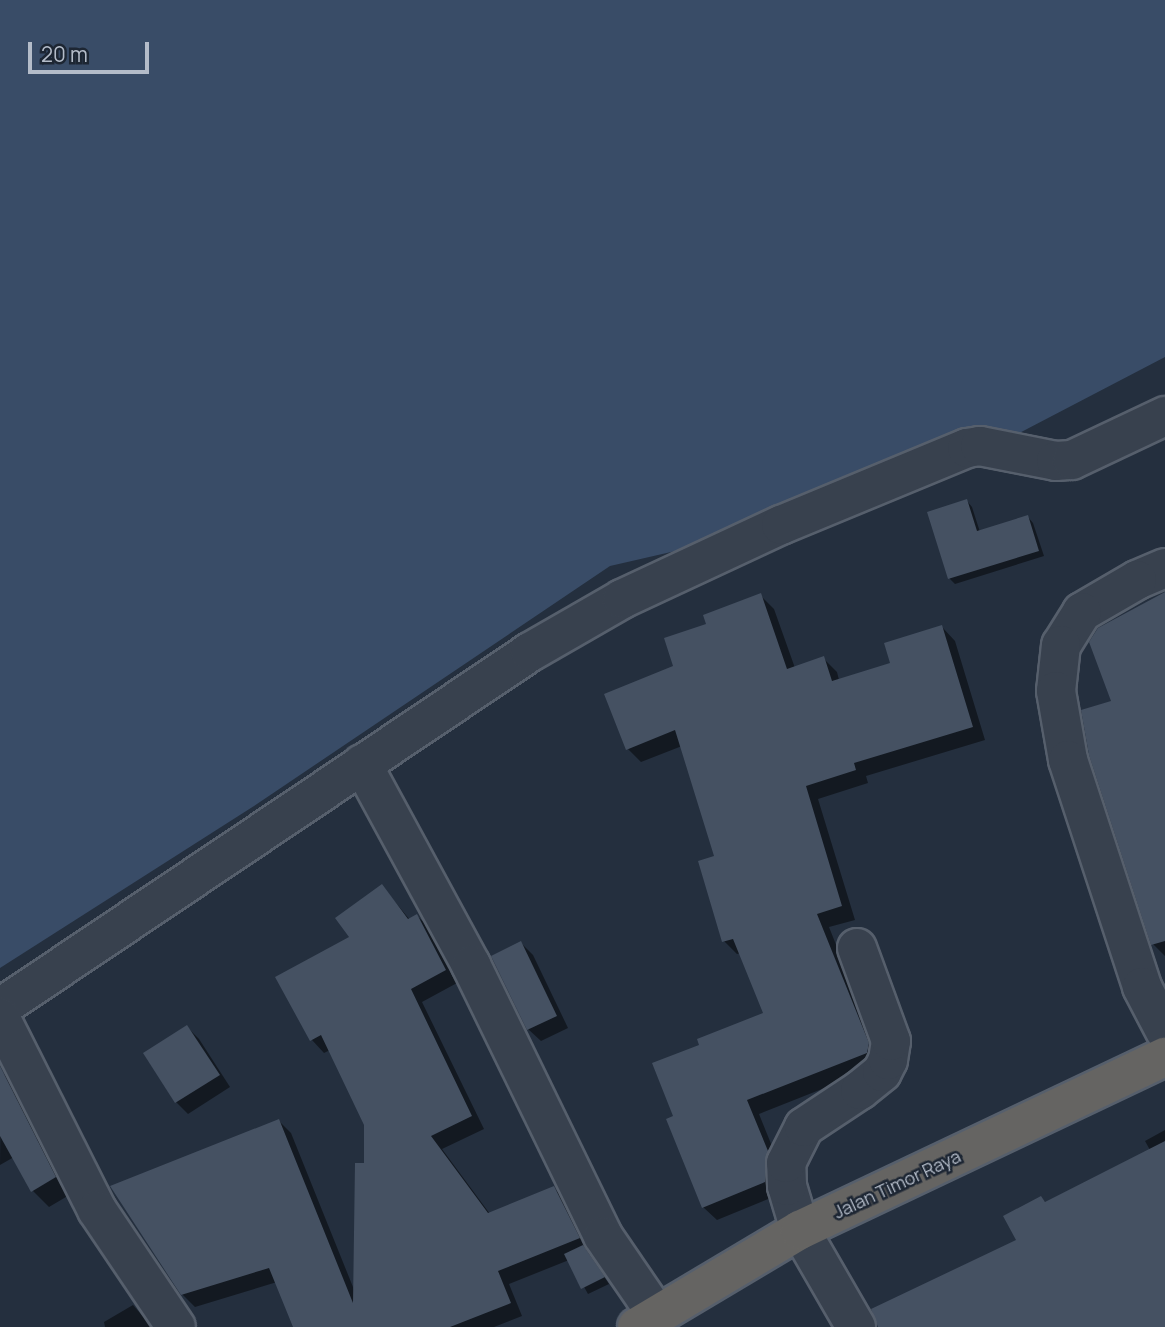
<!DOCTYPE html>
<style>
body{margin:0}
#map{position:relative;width:1165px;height:1327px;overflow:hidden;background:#242f3e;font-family:Manrope,sans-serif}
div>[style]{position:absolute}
.water>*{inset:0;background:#394c67}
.shadow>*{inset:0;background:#0007}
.building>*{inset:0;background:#455162}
.roads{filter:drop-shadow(2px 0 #565f6c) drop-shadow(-2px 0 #565f6c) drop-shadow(0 2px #565f6c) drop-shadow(0 -2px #565f6c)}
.minor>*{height:38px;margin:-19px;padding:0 19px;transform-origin:19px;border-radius:19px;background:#38414e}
.trunk>*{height:38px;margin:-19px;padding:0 19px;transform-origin:19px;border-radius:19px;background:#656462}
span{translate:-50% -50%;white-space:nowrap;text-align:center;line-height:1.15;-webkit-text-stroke:5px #1d2633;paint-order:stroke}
.street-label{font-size:18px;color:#b4bcc9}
.scale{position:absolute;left:28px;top:42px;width:121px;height:32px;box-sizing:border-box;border:4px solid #b4bcc9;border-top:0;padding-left:9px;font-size:21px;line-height:24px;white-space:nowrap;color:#b4bcc9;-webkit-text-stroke:5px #1d2633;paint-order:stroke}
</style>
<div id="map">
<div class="water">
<i style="clip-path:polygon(0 0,1165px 0,1165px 357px,1002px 442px,732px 538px,610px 566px,254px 806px,0 968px)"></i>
</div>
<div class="shadow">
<i style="clip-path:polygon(967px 501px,972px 507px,980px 532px,1028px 517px,1033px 523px,1044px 556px,955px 584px,950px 579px,930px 513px)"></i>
<i style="clip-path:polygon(1165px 593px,1165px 956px,1153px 944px,1091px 754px,1114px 702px,1099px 630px)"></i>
<i style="clip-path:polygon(760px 595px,774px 609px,795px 668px,823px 658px,837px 672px,839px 680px,893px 665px,942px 627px,955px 641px,985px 740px,866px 776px,868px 783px,818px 799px,855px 920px,829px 927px,881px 1058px,880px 1066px,759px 1114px,780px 1166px,778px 1195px,717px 1220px,703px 1207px,675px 1117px,701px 1046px,765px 1014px,741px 953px,737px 954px,724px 941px,717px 857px,682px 746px,641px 762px,628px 749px,676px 667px,709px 625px)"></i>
<i style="clip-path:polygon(382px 886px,410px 920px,417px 916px,430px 928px,457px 983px,422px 1002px,484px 1129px,442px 1149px,490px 1214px,554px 1188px,567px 1201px,591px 1251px,588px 1252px,609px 1284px,588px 1294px,569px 1260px,509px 1284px,522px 1316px,494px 1327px,301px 1327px,277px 1282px,195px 1307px,182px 1294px,279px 1121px,291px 1133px,355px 1292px,366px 1165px,366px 1125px,330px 1050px,324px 1053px,312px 1040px,278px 977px,351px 938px)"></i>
<i style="clip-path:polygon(521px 943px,533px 955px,568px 1028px,541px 1041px,528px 1029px)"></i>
<i style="clip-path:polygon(187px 1027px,199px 1039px,230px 1087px,188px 1114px,176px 1102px)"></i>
<i style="clip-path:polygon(1px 1071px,17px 1087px,71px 1194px,49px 1207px,33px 1191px,14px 1157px,0 1165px)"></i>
<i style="clip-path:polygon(1165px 1130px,1165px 1327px,879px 1327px,1018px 1241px,1041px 1198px,1046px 1203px,1150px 1150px,1145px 1141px)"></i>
<i style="clip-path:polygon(133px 1305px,152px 1327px,105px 1327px,104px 1322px)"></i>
</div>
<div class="building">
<i style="clip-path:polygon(967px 499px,977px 531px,1028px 515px,1039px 551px,948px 579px,927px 512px)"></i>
<i style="clip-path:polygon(1165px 592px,1165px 941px,1151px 945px,1089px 755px,1081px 710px,1111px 701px,1089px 642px,1098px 628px)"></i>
<i style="clip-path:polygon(761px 593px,787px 669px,824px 656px,832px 681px,890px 663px,884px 643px,942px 625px,973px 727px,854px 763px,856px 770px,806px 786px,842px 906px,817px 914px,869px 1043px,867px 1053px,747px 1100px,768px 1151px,765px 1182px,702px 1208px,666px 1119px,673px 1116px,652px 1063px,699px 1045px,697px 1039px,763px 1013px,733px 939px,722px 942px,698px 861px,714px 856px,675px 730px,626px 750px,604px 694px,673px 666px,664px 638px,706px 624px,703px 615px)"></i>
<i style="clip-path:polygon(382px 884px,408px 919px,417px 914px,446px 970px,411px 989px,472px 1116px,431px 1136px,488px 1213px,554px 1186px,580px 1238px,498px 1271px,511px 1303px,450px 1327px,293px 1327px,269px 1268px,181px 1295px,110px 1186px,279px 1119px,353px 1303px,355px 1163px,364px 1163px,364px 1125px,321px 1035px,310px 1041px,275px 977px,349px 937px,335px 918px)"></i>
<i style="clip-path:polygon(521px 941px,557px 1016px,527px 1030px,491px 956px)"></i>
<i style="clip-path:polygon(187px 1025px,220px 1075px,175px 1103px,143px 1053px)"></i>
<i style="clip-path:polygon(0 1066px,56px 1177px,31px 1192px,0 1136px)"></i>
<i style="clip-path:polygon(1165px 1141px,1165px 1327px,878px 1327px,871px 1309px,1016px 1240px,1003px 1216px,1041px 1196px,1045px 1202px)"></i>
<i style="clip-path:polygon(583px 1245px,605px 1277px,581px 1289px,564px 1254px)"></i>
</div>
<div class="roads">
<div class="minor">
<i style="left:1165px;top:568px;width:30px;rotate:157deg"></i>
<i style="left:1137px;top:580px;width:64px;rotate:149.8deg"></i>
<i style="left:1082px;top:612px;width:39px;rotate:122deg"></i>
<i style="left:1061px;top:645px;width:46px;rotate:96.2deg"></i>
<i style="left:1056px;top:691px;width:70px;rotate:80.1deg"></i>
<i style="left:1068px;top:760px;width:239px;rotate:71.9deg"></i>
<i style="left:1142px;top:987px;width:50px;rotate:62.4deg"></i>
<i style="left:362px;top:764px;width:229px;rotate:61.5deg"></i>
<i style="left:471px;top:965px;width:301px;rotate:64deg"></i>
<i style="left:603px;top:1236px;width:96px;rotate:55.6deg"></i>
<i style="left:0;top:1008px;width:638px;rotate:-33.89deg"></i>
<i style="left:530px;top:652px;width:106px;rotate:-29.9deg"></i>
<i style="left:622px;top:599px;width:175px;rotate:-25deg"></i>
<i style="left:781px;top:525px;width:201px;rotate:-22.5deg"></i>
<i style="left:967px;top:448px;width:13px;rotate:-9deg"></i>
<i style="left:980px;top:446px;width:77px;rotate:11.2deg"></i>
<i style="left:1056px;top:461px;width:16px;rotate:-4deg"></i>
<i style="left:1072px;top:460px;width:103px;rotate:-25.3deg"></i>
<i style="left:0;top:1017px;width:216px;rotate:63.3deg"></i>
<i style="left:97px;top:1210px;width:141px;rotate:56deg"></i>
<i style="left:856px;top:1327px;width:112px;rotate:-120deg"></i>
<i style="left:800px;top:1230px;width:46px;rotate:-106.5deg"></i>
<i style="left:787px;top:1186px;width:23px;rotate:-92deg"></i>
<i style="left:786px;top:1163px;width:40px;rotate:-63.4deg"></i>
<i style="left:804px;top:1127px;width:67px;rotate:-33.5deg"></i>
<i style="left:860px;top:1090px;width:28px;rotate:-39deg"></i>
<i style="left:882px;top:1072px;width:13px;rotate:-63deg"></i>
<i style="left:888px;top:1060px;width:19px;rotate:-81deg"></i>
<i style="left:891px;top:1041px;width:99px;rotate:-110.1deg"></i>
</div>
<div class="trunk">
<i style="left:637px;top:1327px;width:190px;rotate:-30.8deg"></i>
<i style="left:800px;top:1230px;width:404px;rotate:-25.4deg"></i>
</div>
</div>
<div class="street-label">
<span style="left:897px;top:1184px;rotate:-25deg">Jalan Timor Raya</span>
</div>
<div class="scale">20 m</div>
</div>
